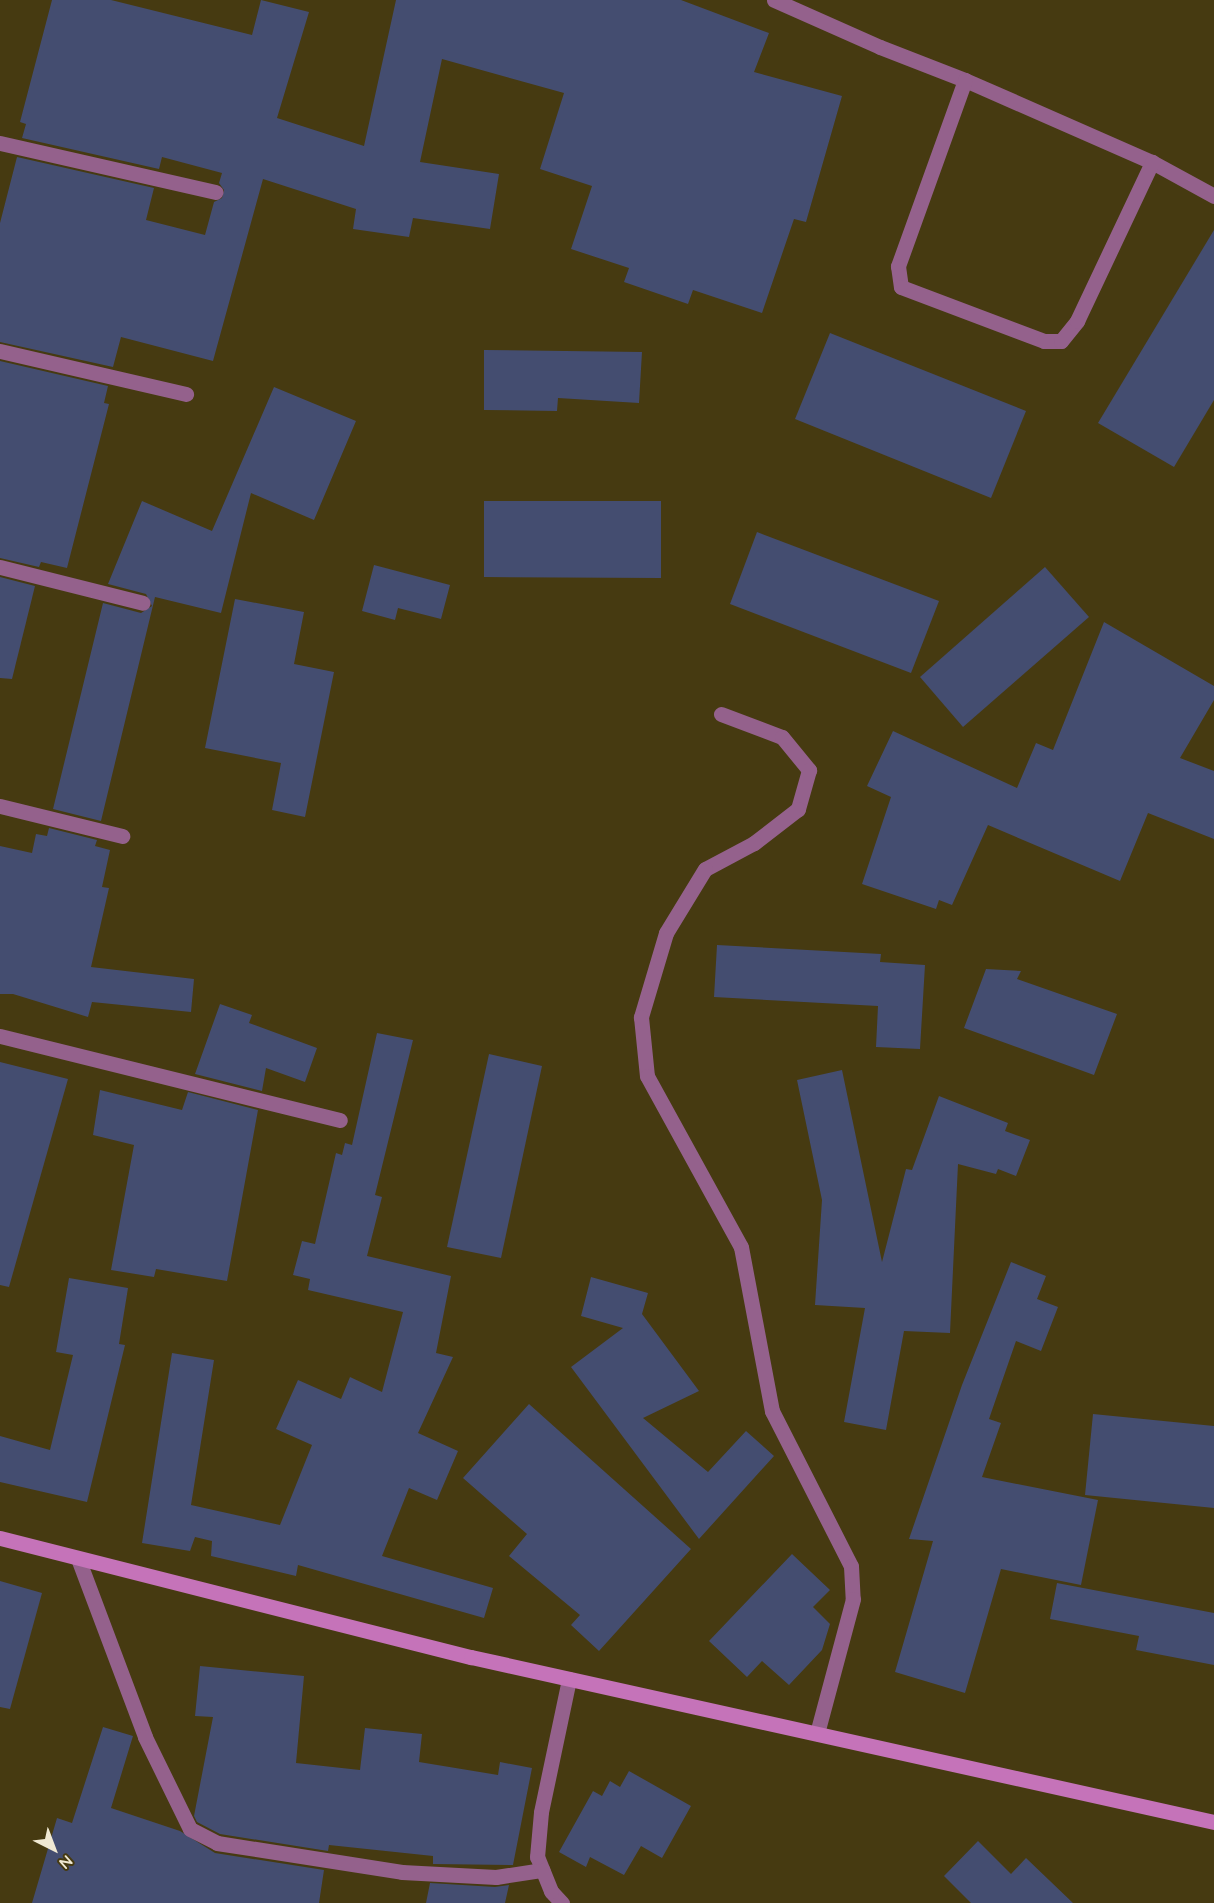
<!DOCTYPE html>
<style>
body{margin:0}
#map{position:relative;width:1214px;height:1903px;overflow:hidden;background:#463a11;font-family:Quicksand,sans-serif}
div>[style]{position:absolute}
.building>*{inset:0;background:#444d70}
.lane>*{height:15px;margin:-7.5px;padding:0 7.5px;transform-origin:7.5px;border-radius:7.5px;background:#94618c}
.street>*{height:15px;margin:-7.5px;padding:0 7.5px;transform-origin:7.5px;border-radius:7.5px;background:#94618c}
.secondary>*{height:15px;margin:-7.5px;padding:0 7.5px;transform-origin:7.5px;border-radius:7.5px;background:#c573b9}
span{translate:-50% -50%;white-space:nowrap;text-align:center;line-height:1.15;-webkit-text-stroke:4.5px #463a11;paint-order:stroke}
.north{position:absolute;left:24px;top:1819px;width:60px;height:60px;-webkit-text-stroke:4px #463a11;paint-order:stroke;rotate:138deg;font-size:16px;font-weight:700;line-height:24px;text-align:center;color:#f0e9d3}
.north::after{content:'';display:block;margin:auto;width:21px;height:27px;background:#f0e9d3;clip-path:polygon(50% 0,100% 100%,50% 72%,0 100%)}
</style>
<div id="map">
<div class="building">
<i style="clip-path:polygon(52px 0,111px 0,252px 35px,261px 0,309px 12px,277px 118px,364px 146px,396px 0,681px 0,769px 33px,754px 72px,842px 96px,806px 222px,794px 219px,762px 313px,693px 290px,688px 304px,624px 282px,629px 268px,571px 249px,592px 186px,540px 169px,564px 93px,442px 59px,420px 162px,499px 174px,490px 229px,413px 218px,409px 237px,353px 229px,356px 209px,263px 179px,213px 361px,121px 337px,113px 367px,0 342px,0 223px,17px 157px,154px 188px,146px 220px,205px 235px,214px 202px,222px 198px,224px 190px,219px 183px,222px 173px,162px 157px,159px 169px,22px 138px,26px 124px,20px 122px)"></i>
<i style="clip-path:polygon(1214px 230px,1214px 400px,1174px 467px,1098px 423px)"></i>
<i style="clip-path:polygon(830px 333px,1026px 411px,991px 498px,795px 419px)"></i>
<i style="clip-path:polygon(484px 350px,642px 352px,639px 403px,558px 398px,557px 411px,484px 410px)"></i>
<i style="clip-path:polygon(0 361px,108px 386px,104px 403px,109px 404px,67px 568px,41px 562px,39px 567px,0 558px)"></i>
<i style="clip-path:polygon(274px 387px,356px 421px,314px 520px,251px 493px,221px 613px,155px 597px,101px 821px,53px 809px,103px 603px,141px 613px,152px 606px,146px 594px,108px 584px,142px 501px,212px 531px)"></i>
<i style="clip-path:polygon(484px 501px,661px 501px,661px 578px,484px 577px)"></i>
<i style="clip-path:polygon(757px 532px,939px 601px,911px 673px,730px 604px)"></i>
<i style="clip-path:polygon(374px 565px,450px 585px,441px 619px,398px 608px,395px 620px,362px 611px)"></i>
<i style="clip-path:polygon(1045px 567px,1089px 617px,963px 727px,920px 677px)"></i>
<i style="clip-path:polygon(0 577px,35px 586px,12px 679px,0 678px)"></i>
<i style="clip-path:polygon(235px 599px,304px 612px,294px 664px,334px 672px,305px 817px,272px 810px,281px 763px,205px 748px)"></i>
<i style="clip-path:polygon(1104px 622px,1214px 686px,1214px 700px,1180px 758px,1214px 771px,1214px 839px,1148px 813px,1120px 881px,988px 825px,952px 905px,939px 900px,936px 909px,862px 884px,891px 797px,867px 786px,893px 731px,1017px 788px,1036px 743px,1053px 750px)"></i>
<i style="clip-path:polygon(49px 828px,97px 840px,95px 846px,110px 850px,102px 887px,109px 888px,91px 967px,194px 979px,191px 1012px,92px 1002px,88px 1017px,13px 994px,0 994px,0 846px,32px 853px,36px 834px,47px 836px)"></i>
<i style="clip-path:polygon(717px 945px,881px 954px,880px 962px,925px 965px,920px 1049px,876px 1047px,878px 1006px,714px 997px)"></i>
<i style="clip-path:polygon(986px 969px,1021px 971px,1017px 979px,1117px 1014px,1094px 1075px,964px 1028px)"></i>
<i style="clip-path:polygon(220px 1004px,252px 1015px,249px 1023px,317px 1048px,305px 1082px,266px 1068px,262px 1091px,195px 1074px)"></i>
<i style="clip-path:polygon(377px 1033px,413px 1040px,375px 1195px,382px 1197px,367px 1256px,451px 1276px,436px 1353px,453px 1357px,418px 1433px,458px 1451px,437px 1500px,409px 1488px,382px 1556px,493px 1588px,484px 1618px,298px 1565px,296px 1576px,211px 1556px,212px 1541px,195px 1537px,190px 1551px,142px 1543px,172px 1353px,214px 1360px,191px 1505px,280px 1525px,312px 1445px,276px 1429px,298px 1380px,341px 1399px,350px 1377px,382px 1392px,403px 1312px,308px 1290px,310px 1279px,293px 1275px,302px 1241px,315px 1244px,336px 1153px,342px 1155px,345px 1143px,352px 1145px)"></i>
<i style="clip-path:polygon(489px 1054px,542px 1066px,501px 1258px,447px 1247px)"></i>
<i style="clip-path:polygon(0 1062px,68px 1079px,9px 1287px,0 1285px)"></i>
<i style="clip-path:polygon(842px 1070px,882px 1262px,906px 1169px,912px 1170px,939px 1096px,1008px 1123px,1005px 1131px,1030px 1140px,1016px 1176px,998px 1169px,996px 1174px,958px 1164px,950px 1333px,904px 1331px,886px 1430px,844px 1422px,865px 1308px,815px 1305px,822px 1200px,797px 1080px)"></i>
<i style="clip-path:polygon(100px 1090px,182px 1110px,188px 1092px,258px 1110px,227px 1281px,156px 1269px,154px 1277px,111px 1270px,134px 1145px,93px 1135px)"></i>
<i style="clip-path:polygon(1011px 1262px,1046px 1276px,1037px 1299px,1058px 1307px,1041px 1351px,1016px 1341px,989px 1419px,1001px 1423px,982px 1477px,1098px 1500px,1081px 1585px,1001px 1569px,965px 1693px,895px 1672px,933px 1541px,909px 1539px,962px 1385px)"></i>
<i style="clip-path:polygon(591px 1277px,648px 1293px,642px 1314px,699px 1391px,643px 1418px,708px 1472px,746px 1431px,774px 1456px,699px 1539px,571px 1367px,623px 1328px,581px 1316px)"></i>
<i style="clip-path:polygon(69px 1278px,128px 1288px,119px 1344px,125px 1345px,87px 1502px,0 1482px,0 1436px,50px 1450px,73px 1355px,56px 1352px)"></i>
<i style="clip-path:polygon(529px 1404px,691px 1549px,599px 1651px,571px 1625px,580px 1615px,509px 1556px,527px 1534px,463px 1478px)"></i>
<i style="clip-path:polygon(1093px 1414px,1214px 1426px,1214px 1508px,1085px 1495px)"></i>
<i style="clip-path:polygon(792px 1554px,830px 1590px,813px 1607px,830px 1624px,822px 1650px,789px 1685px,762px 1661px,747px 1677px,709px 1641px)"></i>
<i style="clip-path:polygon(0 1581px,42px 1593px,10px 1709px,0 1707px)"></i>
<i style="clip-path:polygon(1057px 1583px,1214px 1613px,1214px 1665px,1136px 1650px,1139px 1636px,1050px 1619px)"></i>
<i style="clip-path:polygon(200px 1666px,304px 1676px,296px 1763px,360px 1770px,365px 1728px,422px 1734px,419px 1762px,498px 1775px,500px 1762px,532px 1768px,513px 1865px,433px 1864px,433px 1856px,329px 1845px,328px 1851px,220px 1834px,197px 1822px,194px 1816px,213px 1717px,195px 1716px)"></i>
<i style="clip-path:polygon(103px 1727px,133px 1736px,111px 1808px,180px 1831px,215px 1853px,324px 1870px,319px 1903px,32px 1903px,57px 1818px,72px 1823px)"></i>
<i style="clip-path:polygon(629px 1771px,691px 1806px,662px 1858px,641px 1846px,624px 1875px,590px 1857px,586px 1867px,559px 1852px,593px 1791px,602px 1796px,610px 1781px,620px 1787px)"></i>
<i style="clip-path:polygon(978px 1841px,1011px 1874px,1026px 1858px,1073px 1903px,971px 1903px,944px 1876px)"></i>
<i style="clip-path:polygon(430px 1883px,495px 1887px,509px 1885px,505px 1903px,426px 1903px)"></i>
</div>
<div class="lane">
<i style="left:880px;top:47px;width:91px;rotate:21.2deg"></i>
<i style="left:965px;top:80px;width:204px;rotate:23.7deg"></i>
<i style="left:1152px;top:162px;width:71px;rotate:28.7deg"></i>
<i style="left:965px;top:80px;width:198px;rotate:109.8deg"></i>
<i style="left:898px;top:266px;width:21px;rotate:82deg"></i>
<i style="left:901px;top:287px;width:153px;rotate:20.7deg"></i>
<i style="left:1044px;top:341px;width:17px"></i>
<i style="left:1061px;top:341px;width:26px;rotate:-51deg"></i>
<i style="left:1077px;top:321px;width:176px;rotate:-64.7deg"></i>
</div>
<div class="street">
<i style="left:774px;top:0;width:116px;rotate:23.9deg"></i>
<i style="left:0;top:143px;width:221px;rotate:12.8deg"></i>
<i style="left:0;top:351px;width:191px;rotate:13deg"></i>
<i style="left:0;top:567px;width:147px;rotate:14.1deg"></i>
<i style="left:721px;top:714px;width:65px;rotate:20.7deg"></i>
<i style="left:782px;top:737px;width:43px;rotate:50.7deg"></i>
<i style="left:809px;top:770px;width:41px;rotate:105.8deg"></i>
<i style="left:798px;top:809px;width:56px;rotate:142.3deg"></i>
<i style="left:754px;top:843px;width:55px;rotate:152deg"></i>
<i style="left:705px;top:869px;width:75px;rotate:121.4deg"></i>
<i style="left:666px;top:933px;width:88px;rotate:106.6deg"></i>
<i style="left:641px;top:1017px;width:59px;rotate:84.2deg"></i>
<i style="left:647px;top:1076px;width:195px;rotate:61.2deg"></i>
<i style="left:741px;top:1247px;width:167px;rotate:79.3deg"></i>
<i style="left:772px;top:1411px;width:174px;rotate:63deg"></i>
<i style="left:851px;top:1566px;width:33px;rotate:87deg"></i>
<i style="left:853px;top:1599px;width:139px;rotate:105deg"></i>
<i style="left:0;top:806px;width:126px;rotate:13.8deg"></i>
<i style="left:0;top:1036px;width:350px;rotate:13.9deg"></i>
<i style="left:79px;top:1561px;width:188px;rotate:69.4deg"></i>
<i style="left:145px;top:1737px;width:102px;rotate:63.9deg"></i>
<i style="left:190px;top:1829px;width:30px;rotate:27deg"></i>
<i style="left:217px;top:1843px;width:187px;rotate:8.9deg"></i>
<i style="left:402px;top:1872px;width:94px;rotate:3deg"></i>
<i style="left:496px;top:1877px;width:47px;rotate:-8.7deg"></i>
<i style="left:562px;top:1903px;width:16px;rotate:-133deg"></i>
<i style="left:551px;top:1891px;width:37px;rotate:-112deg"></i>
<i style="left:537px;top:1857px;width:45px;rotate:-84.9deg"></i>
<i style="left:541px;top:1812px;width:136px;rotate:-78.1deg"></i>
</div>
<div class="secondary">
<i style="left:0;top:1538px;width:486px;rotate:14.2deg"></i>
<i style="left:471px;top:1657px;width:761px;rotate:12.52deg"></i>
</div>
<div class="north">N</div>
</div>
